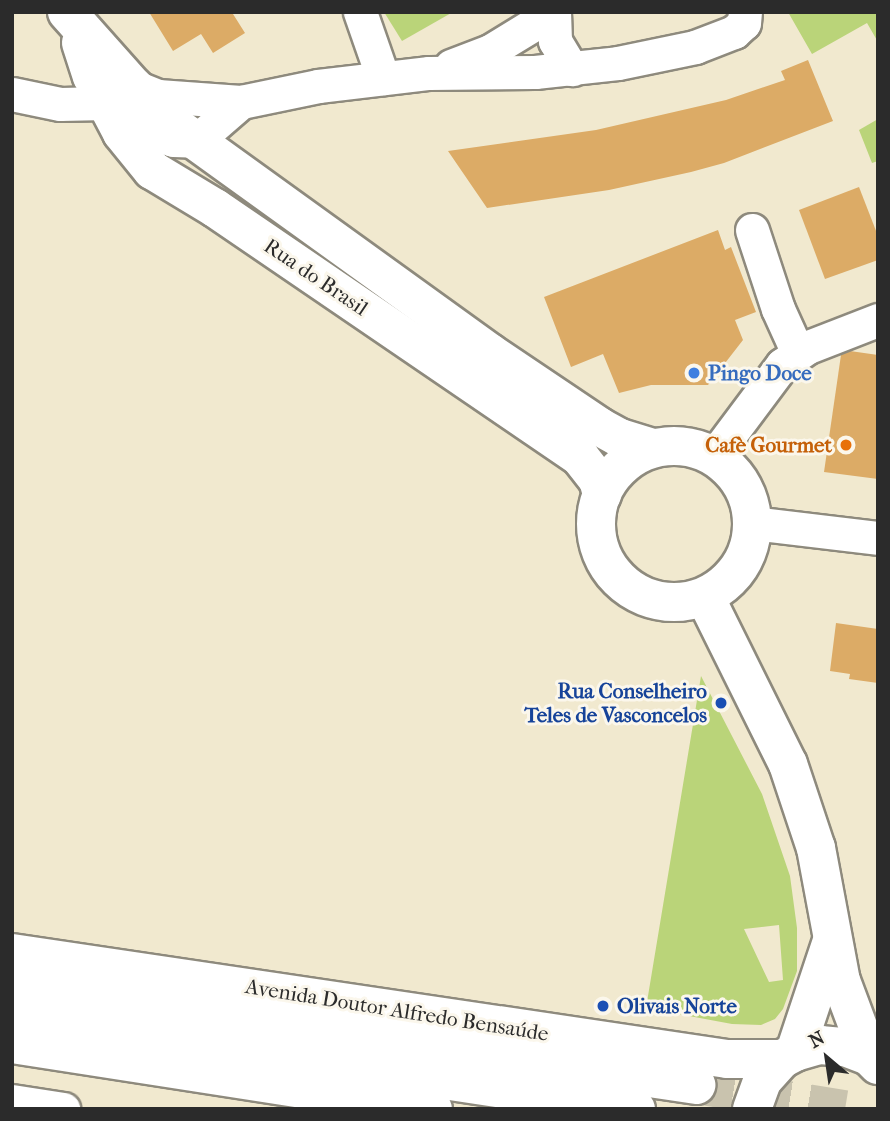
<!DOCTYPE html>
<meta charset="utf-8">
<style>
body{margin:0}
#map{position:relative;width:890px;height:1121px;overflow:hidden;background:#f1e9cf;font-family:"IM FELL French Canon",serif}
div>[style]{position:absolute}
.green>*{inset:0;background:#bad479}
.building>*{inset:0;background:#dcab66}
.highway-tunnel>*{height:38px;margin-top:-19px;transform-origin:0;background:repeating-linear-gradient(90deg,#c9c3ae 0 38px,transparent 0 57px)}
.roads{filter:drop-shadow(2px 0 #8e8a7d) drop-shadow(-2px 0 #8e8a7d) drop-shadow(0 2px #8e8a7d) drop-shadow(0 -2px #8e8a7d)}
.minor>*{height:33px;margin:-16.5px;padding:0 16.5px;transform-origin:16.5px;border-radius:16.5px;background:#fff}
.major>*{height:38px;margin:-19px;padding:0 19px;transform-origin:19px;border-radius:19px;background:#fff}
.major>.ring{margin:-19px;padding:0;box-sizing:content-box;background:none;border:38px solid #fff;border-radius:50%}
.highway>*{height:38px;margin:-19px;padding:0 19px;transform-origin:19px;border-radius:19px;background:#fff}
.dots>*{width:19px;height:19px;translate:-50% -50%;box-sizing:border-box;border:4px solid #fbf7ec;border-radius:50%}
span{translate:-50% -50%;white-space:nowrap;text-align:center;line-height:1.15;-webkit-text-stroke:6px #fbf7ec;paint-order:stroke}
.street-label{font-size:21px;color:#2b2b2b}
.shop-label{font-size:21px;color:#366cbe;font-weight:700}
.left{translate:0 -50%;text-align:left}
.food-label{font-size:21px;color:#c56008;font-weight:700}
.right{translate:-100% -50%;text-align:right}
.transit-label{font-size:21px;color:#164399;font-weight:700}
.frame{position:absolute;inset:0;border:14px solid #2b2b2b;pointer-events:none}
.north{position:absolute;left:792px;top:1023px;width:70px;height:70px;-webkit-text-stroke:5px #fbf7ec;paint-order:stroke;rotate:331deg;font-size:19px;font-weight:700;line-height:28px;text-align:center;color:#2b2b2b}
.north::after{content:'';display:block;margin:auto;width:24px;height:32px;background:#2b2b2b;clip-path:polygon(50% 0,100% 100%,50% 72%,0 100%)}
</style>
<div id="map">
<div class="green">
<i style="clip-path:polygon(384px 12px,453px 12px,402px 41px)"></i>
<i style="clip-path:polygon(788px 12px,878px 12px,878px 42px,867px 23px,812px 54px)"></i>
<i style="clip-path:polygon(878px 119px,878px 161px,872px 163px,859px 130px)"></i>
<i style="clip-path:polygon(evenodd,701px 676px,762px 794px,790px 876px,797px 928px,797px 971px,783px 1009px,775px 1019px,761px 1025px,732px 1024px,646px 1008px,701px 676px,779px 925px,783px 980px,769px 982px,744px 929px,779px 925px)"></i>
</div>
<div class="building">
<i style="clip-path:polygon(149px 12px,235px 12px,233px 14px,245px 33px,213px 53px,201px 34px,173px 51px)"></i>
<i style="clip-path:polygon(808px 60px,833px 121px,724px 163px,691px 172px,609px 190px,487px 208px,448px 151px,596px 130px,726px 100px,785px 80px,781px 71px)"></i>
<i style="clip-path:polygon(859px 187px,878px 236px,878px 260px,825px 279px,799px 210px)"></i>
<i style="clip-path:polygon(718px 230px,725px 250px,731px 247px,756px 312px,735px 320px,743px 340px,708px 385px,651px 385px,619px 393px,603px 354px,571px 367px,544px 297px)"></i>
<i style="clip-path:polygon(850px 351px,878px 355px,878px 479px,824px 472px,841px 355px)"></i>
<i style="clip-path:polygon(836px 623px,878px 629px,878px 683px,849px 679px,850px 674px,830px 671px)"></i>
</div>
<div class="highway-tunnel">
<i style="left:696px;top:1085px;width:151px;rotate:9.2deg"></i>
</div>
<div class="roads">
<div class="minor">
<i style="left:360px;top:12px;width:70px;rotate:70.8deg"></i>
<i style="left:554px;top:12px;width:29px;rotate:88deg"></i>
<i style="left:555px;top:41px;width:33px;rotate:59deg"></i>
<i style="left:451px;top:66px;width:42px;rotate:-21deg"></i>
<i style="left:490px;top:51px;width:75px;rotate:-31.4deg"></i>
<i style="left:133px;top:86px;width:27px;rotate:22deg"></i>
<i style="left:158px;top:96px;width:83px;rotate:4.1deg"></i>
<i style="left:241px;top:102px;width:79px;rotate:-11.7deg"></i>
<i style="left:318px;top:86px;width:112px;rotate:-6.7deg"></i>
<i style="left:429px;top:73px;width:106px;rotate:-0.5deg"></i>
<i style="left:535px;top:72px;width:83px;rotate:-6.2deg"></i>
<i style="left:618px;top:63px;width:79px;rotate:-11.7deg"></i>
<i style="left:695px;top:47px;width:42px;rotate:-21deg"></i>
<i style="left:734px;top:32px;width:13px;rotate:-42deg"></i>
<i style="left:744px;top:23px;width:11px;rotate:-85deg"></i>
<i style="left:12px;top:94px;width:49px;rotate:11.8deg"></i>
<i style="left:60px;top:104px;width:46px;rotate:-1.2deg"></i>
<i style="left:106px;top:103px;width:47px;rotate:36.4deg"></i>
<i style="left:144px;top:131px;width:30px;rotate:17deg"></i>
<i style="left:173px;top:140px;width:23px;rotate:2deg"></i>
<i style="left:196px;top:141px;width:60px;rotate:-40.9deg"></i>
<i style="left:752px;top:230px;width:83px;rotate:71.8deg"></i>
<i style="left:778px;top:309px;width:48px;rotate:65.6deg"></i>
<i style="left:714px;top:456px;width:114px;rotate:-53.2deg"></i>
<i style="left:782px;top:365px;width:29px;rotate:-35deg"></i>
<i style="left:806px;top:348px;width:77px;rotate:-21.3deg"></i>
<i style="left:753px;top:523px;width:126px;rotate:6.8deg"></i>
<i style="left:12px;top:1101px;width:52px;rotate:8.9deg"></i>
</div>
<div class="major">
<i style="left:67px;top:12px;width:99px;rotate:48.3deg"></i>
<i style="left:133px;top:86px;width:62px;rotate:43deg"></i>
<i style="left:178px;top:128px;width:385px;rotate:35.8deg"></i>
<i style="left:490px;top:353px;width:133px;rotate:33.9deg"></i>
<i style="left:600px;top:427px;width:23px;rotate:29deg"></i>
<i style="left:620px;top:438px;width:34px;rotate:17deg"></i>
<i style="left:81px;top:43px;width:35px;rotate:72deg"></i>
<i style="left:92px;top:76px;width:64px;rotate:62.2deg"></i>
<i style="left:122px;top:133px;width:48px;rotate:51deg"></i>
<i style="left:152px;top:170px;width:74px;rotate:31.1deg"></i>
<i style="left:215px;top:208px;width:442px;rotate:34.3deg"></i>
<i style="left:580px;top:457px;width:29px;rotate:52deg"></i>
<i style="left:598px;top:480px;width:15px;rotate:74deg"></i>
<i class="ring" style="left:596px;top:446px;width:118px;height:118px"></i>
<i style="left:705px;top:597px;width:186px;rotate:63.6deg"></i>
<i style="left:788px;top:764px;width:89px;rotate:71.6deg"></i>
<i style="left:816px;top:848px;width:135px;rotate:79.4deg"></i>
<i style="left:841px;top:981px;width:80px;rotate:69.5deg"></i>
<i style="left:795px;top:1052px;width:117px;rotate:-71.6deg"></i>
</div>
<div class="highway">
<i style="left:12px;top:953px;width:723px;rotate:8.43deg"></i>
<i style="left:727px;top:1059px;width:55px"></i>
<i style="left:12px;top:983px;width:692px;rotate:8.48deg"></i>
<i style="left:12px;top:1015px;width:631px;rotate:8.57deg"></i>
<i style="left:12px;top:1044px;width:426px;rotate:8.8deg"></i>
<i style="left:752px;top:1109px;width:30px;rotate:-70deg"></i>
<i style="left:762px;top:1081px;width:30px;rotate:-48deg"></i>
<i style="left:782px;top:1059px;width:15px;rotate:-28deg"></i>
<i style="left:795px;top:1052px;width:26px;rotate:-16deg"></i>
<i style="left:820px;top:1045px;width:25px;rotate:5deg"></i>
<i style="left:845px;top:1047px;width:26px;rotate:21deg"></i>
<i style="left:869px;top:1056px;width:13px;rotate:45deg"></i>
</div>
</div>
<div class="dots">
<i style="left:694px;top:373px;background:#3f7fe0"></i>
<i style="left:846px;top:445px;background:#e8710a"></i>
<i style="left:721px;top:703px;background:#1a4fb4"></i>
<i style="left:603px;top:1006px;background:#1a4fb4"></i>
</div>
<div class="street-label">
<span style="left:316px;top:277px;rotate:34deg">Rua do Brasil</span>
<span style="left:397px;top:1010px;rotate:9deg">Avenida Doutor Alfredo Bensaúde</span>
</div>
<div class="shop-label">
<span class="left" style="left:708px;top:373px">Pingo Doce</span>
</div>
<div class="food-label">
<span class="right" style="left:832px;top:445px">Cafè Gourmet</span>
</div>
<div class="transit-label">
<span class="right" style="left:707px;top:703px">Rua Conselheiro<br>Teles de Vasconcelos</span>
<span class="left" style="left:617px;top:1006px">Olivais Norte</span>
</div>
<div class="frame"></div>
<div class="north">N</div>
</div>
